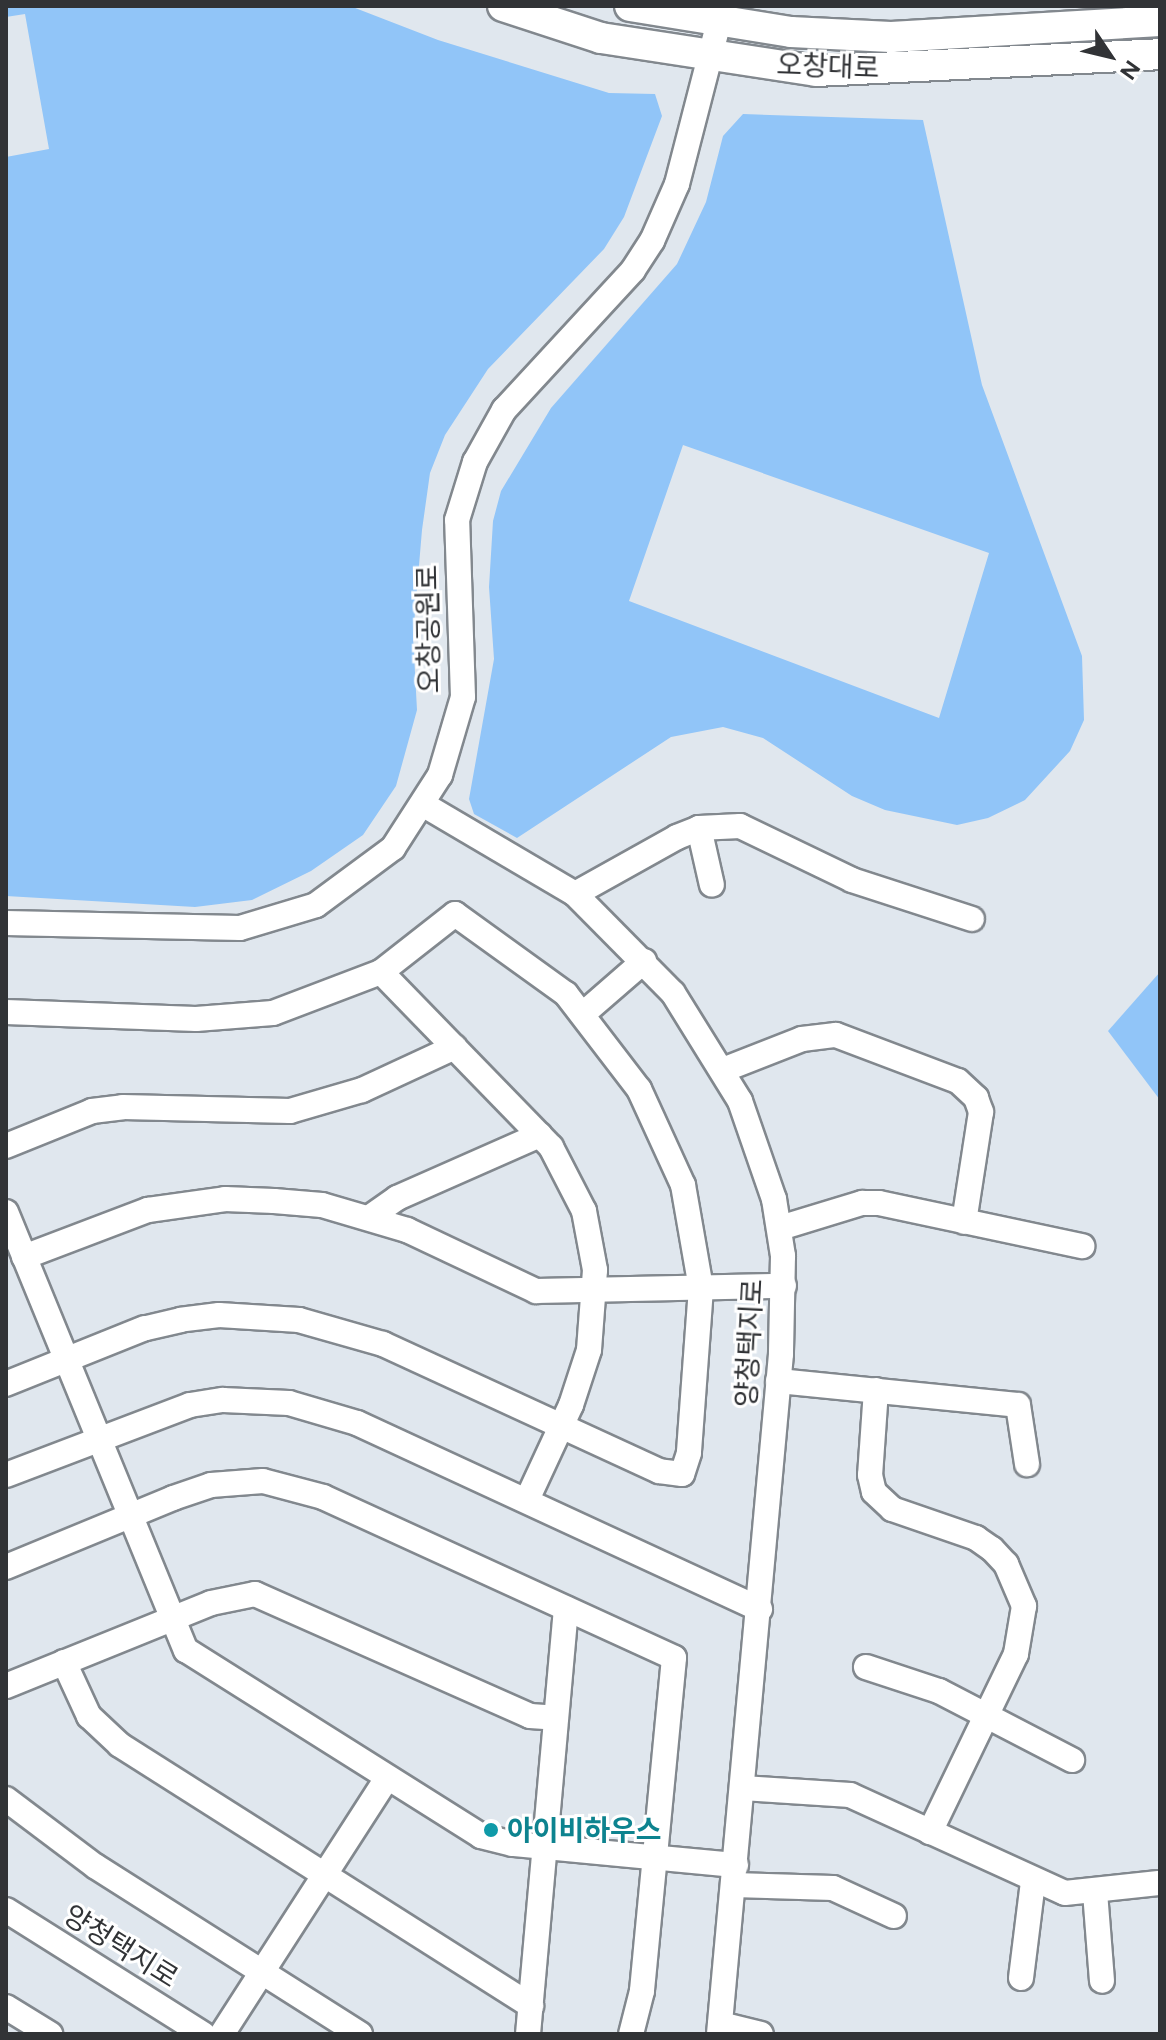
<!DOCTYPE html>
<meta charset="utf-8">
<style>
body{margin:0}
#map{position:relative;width:1166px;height:2040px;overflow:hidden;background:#e0e7ee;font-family:Figtree,"Noto Sans KR",sans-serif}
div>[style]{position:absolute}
.green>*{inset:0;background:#91c5f8}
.roads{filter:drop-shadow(2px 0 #82888e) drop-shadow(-2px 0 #82888e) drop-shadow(0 2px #82888e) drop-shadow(0 -2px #82888e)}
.minor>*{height:24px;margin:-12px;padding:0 12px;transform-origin:12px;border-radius:12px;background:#fff}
.major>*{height:30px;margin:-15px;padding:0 15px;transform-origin:15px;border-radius:15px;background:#fff}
.dots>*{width:22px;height:22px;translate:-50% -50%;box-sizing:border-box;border:4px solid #fff;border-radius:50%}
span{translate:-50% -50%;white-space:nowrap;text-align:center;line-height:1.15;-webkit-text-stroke:6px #fff;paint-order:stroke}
.street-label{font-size:28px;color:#313336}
.culture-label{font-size:28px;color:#0d838f;font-weight:700}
.left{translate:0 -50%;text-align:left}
.frame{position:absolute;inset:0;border:8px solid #313336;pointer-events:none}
.north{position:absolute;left:1070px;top:16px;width:80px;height:80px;-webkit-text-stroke:6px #fff;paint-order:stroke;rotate:125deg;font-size:22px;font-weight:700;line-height:32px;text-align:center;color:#313336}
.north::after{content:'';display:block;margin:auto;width:28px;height:36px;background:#313336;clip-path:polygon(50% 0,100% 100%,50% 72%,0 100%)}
</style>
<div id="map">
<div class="green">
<i style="clip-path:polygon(6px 6px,350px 6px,438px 40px,609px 93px,655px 94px,662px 116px,624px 217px,604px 249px,488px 369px,445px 435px,430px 473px,422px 530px,413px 636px,417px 710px,396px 786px,363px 835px,311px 871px,252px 900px,195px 907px,6px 896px,6px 157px,49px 149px,25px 14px,6px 17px)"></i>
<i style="clip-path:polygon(evenodd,743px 114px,923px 120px,982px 385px,1082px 656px,1084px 720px,1070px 751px,1025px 800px,988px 818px,957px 825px,885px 810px,852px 796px,763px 738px,723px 727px,671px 737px,517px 838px,474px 814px,469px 799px,494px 659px,489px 587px,493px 521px,501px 491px,551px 408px,677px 264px,706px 202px,723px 136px,743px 114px,683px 445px,989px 553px,939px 718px,629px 601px,683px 445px)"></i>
<i style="clip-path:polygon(1160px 972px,1160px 1100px,1108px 1031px)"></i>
</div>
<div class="roads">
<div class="minor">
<i style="left:424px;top:805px;width:175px;rotate:30.5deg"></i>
<i style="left:575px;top:894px;width:139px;rotate:45.3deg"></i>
<i style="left:673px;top:993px;width:127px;rotate:58.2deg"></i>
<i style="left:740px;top:1101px;width:104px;rotate:70.9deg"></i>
<i style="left:774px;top:1199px;width:58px;rotate:81deg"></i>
<i style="left:783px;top:1256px;width:98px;rotate:91.2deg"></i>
<i style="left:781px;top:1354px;width:683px;rotate:95.21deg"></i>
<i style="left:699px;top:828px;width:58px;rotate:77.2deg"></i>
<i style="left:575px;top:894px;width:117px;rotate:-29.2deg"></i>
<i style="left:677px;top:837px;width:24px;rotate:-22deg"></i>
<i style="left:699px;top:828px;width:41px;rotate:-2.8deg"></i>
<i style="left:740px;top:826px;width:124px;rotate:25.7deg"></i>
<i style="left:852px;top:880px;width:126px;rotate:18deg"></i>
<i style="left:6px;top:923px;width:234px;rotate:1.2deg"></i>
<i style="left:240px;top:928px;width:79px;rotate:-16.8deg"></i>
<i style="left:316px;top:905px;width:96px;rotate:-36.5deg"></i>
<i style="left:393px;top:848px;width:87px;rotate:-57.2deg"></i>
<i style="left:440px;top:775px;width:81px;rotate:-73.6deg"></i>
<i style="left:463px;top:697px;width:177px;rotate:-91.9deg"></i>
<i style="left:457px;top:520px;width:61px;rotate:-72.8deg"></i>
<i style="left:475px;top:462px;width:60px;rotate:-60.9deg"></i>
<i style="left:504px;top:410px;width:190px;rotate:-47.3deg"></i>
<i style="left:633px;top:270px;width:35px;rotate:-57deg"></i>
<i style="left:652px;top:241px;width:62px;rotate:-66.3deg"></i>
<i style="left:677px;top:184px;width:184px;rotate:-75.5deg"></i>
<i style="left:381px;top:972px;width:244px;rotate:45.8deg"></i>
<i style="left:551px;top:1147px;width:72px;rotate:62.7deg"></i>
<i style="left:584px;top:1211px;width:60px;rotate:79.4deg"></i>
<i style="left:595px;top:1270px;width:80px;rotate:94.3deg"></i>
<i style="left:589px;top:1350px;width:58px;rotate:108.1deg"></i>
<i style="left:571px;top:1405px;width:105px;rotate:114.9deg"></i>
<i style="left:6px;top:1012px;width:190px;rotate:2.1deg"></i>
<i style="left:196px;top:1019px;width:77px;rotate:-4.5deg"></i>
<i style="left:273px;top:1013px;width:116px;rotate:-20.8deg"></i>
<i style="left:381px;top:972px;width:94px;rotate:-38.1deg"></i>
<i style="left:455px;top:914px;width:137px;rotate:35.8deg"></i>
<i style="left:566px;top:994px;width:120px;rotate:52.5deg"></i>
<i style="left:639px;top:1089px;width:106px;rotate:65.4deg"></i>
<i style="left:683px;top:1185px;width:105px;rotate:80.1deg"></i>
<i style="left:701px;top:1288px;width:165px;rotate:94.2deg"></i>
<i style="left:689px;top:1453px;width:22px;rotate:108deg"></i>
<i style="left:682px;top:1474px;width:23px;rotate:-173deg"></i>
<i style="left:659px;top:1471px;width:304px;rotate:-155.3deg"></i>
<i style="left:383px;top:1344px;width:87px;rotate:-164.1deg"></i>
<i style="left:299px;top:1320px;width:80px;rotate:-176.4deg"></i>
<i style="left:219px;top:1315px;width:38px;rotate:173deg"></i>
<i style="left:181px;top:1320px;width:37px;rotate:167deg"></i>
<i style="left:145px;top:1328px;width:150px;rotate:158.1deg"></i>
<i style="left:583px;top:1014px;width:81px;rotate:-41deg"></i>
<i style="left:723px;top:1070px;width:85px;rotate:-21.4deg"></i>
<i style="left:802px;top:1039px;width:34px;rotate:-7deg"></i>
<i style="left:836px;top:1035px;width:130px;rotate:20.7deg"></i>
<i style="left:958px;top:1081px;width:25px;rotate:43deg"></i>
<i style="left:976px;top:1098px;width:15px;rotate:70deg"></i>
<i style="left:981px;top:1112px;width:111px;rotate:98.8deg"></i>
<i style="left:6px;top:1146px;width:93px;rotate:-22.1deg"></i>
<i style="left:92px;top:1111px;width:31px;rotate:-7deg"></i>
<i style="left:123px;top:1107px;width:167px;rotate:1.4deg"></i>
<i style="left:290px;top:1111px;width:75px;rotate:-16.3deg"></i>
<i style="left:362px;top:1090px;width:102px;rotate:-24.8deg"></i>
<i style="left:6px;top:1212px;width:474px;rotate:67.7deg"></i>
<i style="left:186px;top:1650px;width:349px;rotate:32.2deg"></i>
<i style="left:481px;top:1836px;width:33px;rotate:14deg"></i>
<i style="left:513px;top:1844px;width:224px;rotate:5.4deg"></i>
<i style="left:370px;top:1217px;width:33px;rotate:-35deg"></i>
<i style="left:397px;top:1198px;width:156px;rotate:-23.8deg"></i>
<i style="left:780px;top:1228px;width:86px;rotate:-17deg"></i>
<i style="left:862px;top:1203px;width:17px"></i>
<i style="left:879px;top:1203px;width:208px;rotate:12deg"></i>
<i style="left:24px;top:1257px;width:133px;rotate:-20.8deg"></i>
<i style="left:148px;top:1210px;width:78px;rotate:-8.1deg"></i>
<i style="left:225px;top:1199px;width:49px;rotate:2.3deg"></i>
<i style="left:274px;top:1201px;width:48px;rotate:4.8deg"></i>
<i style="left:322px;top:1205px;width:89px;rotate:16.4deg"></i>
<i style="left:407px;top:1230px;width:143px;rotate:25.3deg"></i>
<i style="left:536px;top:1291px;width:248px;rotate:-1.2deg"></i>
<i style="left:778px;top:1381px;width:241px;rotate:5.7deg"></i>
<i style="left:1018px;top:1405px;width:60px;rotate:81.3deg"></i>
<i style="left:876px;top:1390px;width:85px;rotate:94deg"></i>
<i style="left:870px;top:1475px;width:17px;rotate:77deg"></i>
<i style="left:874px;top:1492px;width:25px;rotate:43deg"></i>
<i style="left:892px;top:1509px;width:89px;rotate:19deg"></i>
<i style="left:976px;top:1538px;width:19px;rotate:35deg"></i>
<i style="left:992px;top:1549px;width:21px;rotate:47deg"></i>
<i style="left:1006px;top:1564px;width:46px;rotate:66.8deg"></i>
<i style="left:1024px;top:1606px;width:49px;rotate:99.5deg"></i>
<i style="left:1016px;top:1654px;width:198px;rotate:115.8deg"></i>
<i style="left:6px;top:1475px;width:197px;rotate:-20.8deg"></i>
<i style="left:190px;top:1405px;width:33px;rotate:-9deg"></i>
<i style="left:223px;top:1400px;width:66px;rotate:2.6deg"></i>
<i style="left:289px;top:1403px;width:71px;rotate:16.4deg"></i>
<i style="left:357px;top:1423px;width:444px;rotate:24.8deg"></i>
<i style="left:6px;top:1567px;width:181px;rotate:-22.4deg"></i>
<i style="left:173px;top:1498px;width:40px;rotate:-18.9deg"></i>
<i style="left:211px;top:1485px;width:52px;rotate:-4.4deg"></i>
<i style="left:263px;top:1481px;width:62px;rotate:14.9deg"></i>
<i style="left:323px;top:1497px;width:386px;rotate:24.6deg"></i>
<i style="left:674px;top:1658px;width:335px;rotate:95.5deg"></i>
<i style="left:642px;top:1991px;width:44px;rotate:104.3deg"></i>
<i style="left:64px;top:1662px;width:60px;rotate:65.2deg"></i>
<i style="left:89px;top:1716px;width:42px;rotate:43.1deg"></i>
<i style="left:120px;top:1745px;width:487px;rotate:32.4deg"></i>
<i style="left:866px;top:1667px;width:77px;rotate:18.2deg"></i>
<i style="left:939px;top:1691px;width:150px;rotate:27.4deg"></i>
<i style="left:6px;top:1686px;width:221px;rotate:-22deg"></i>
<i style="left:211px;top:1603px;width:45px;rotate:-11.6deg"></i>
<i style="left:255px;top:1594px;width:301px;rotate:23.9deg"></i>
<i style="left:530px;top:1716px;width:26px;rotate:4deg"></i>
<i style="left:743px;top:1788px;width:107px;rotate:3.7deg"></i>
<i style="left:850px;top:1795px;width:236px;rotate:24.5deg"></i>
<i style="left:1065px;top:1893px;width:94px;rotate:-6.1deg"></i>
<i style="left:6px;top:1799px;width:111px;rotate:37deg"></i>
<i style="left:95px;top:1866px;width:314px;rotate:32.4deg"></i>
<i style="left:734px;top:1885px;width:99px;rotate:1.7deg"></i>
<i style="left:833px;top:1888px;width:67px;rotate:24.7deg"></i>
<i style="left:1095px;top:1892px;width:89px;rotate:85.5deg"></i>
<i style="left:6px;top:1910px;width:233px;rotate:32.2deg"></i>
<i style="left:1021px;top:1978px;width:98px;rotate:-82.9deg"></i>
<i style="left:6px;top:2007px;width:52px;rotate:31.5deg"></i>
<i style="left:720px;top:2024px;width:42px;rotate:13.7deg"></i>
<i style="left:222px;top:2034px;width:305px;rotate:-57.2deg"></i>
<i style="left:528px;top:2034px;width:427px;rotate:-84.9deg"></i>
</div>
<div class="major">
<i style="left:503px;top:6px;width:103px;rotate:18.1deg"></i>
<i style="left:601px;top:38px;width:218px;rotate:8.7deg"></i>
<i style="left:816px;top:71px;width:344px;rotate:-2.8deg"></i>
<i style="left:630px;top:6px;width:163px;rotate:9.2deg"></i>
<i style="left:791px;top:32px;width:100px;rotate:2.9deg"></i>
<i style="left:891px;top:37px;width:269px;rotate:-3.4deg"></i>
</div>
</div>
<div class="dots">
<i style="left:491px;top:1830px;background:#0f9aa8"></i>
</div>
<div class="street-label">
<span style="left:828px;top:66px;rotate:2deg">오창대로</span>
<span style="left:428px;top:629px;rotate:-91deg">오창공원로</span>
<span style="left:749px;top:1343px;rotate:-87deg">양청택지로</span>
<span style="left:121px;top:1946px;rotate:32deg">양청택지로</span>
</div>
<div class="culture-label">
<span class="left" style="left:507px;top:1830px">아이비하우스</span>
</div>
<div class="frame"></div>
<div class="north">N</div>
</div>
